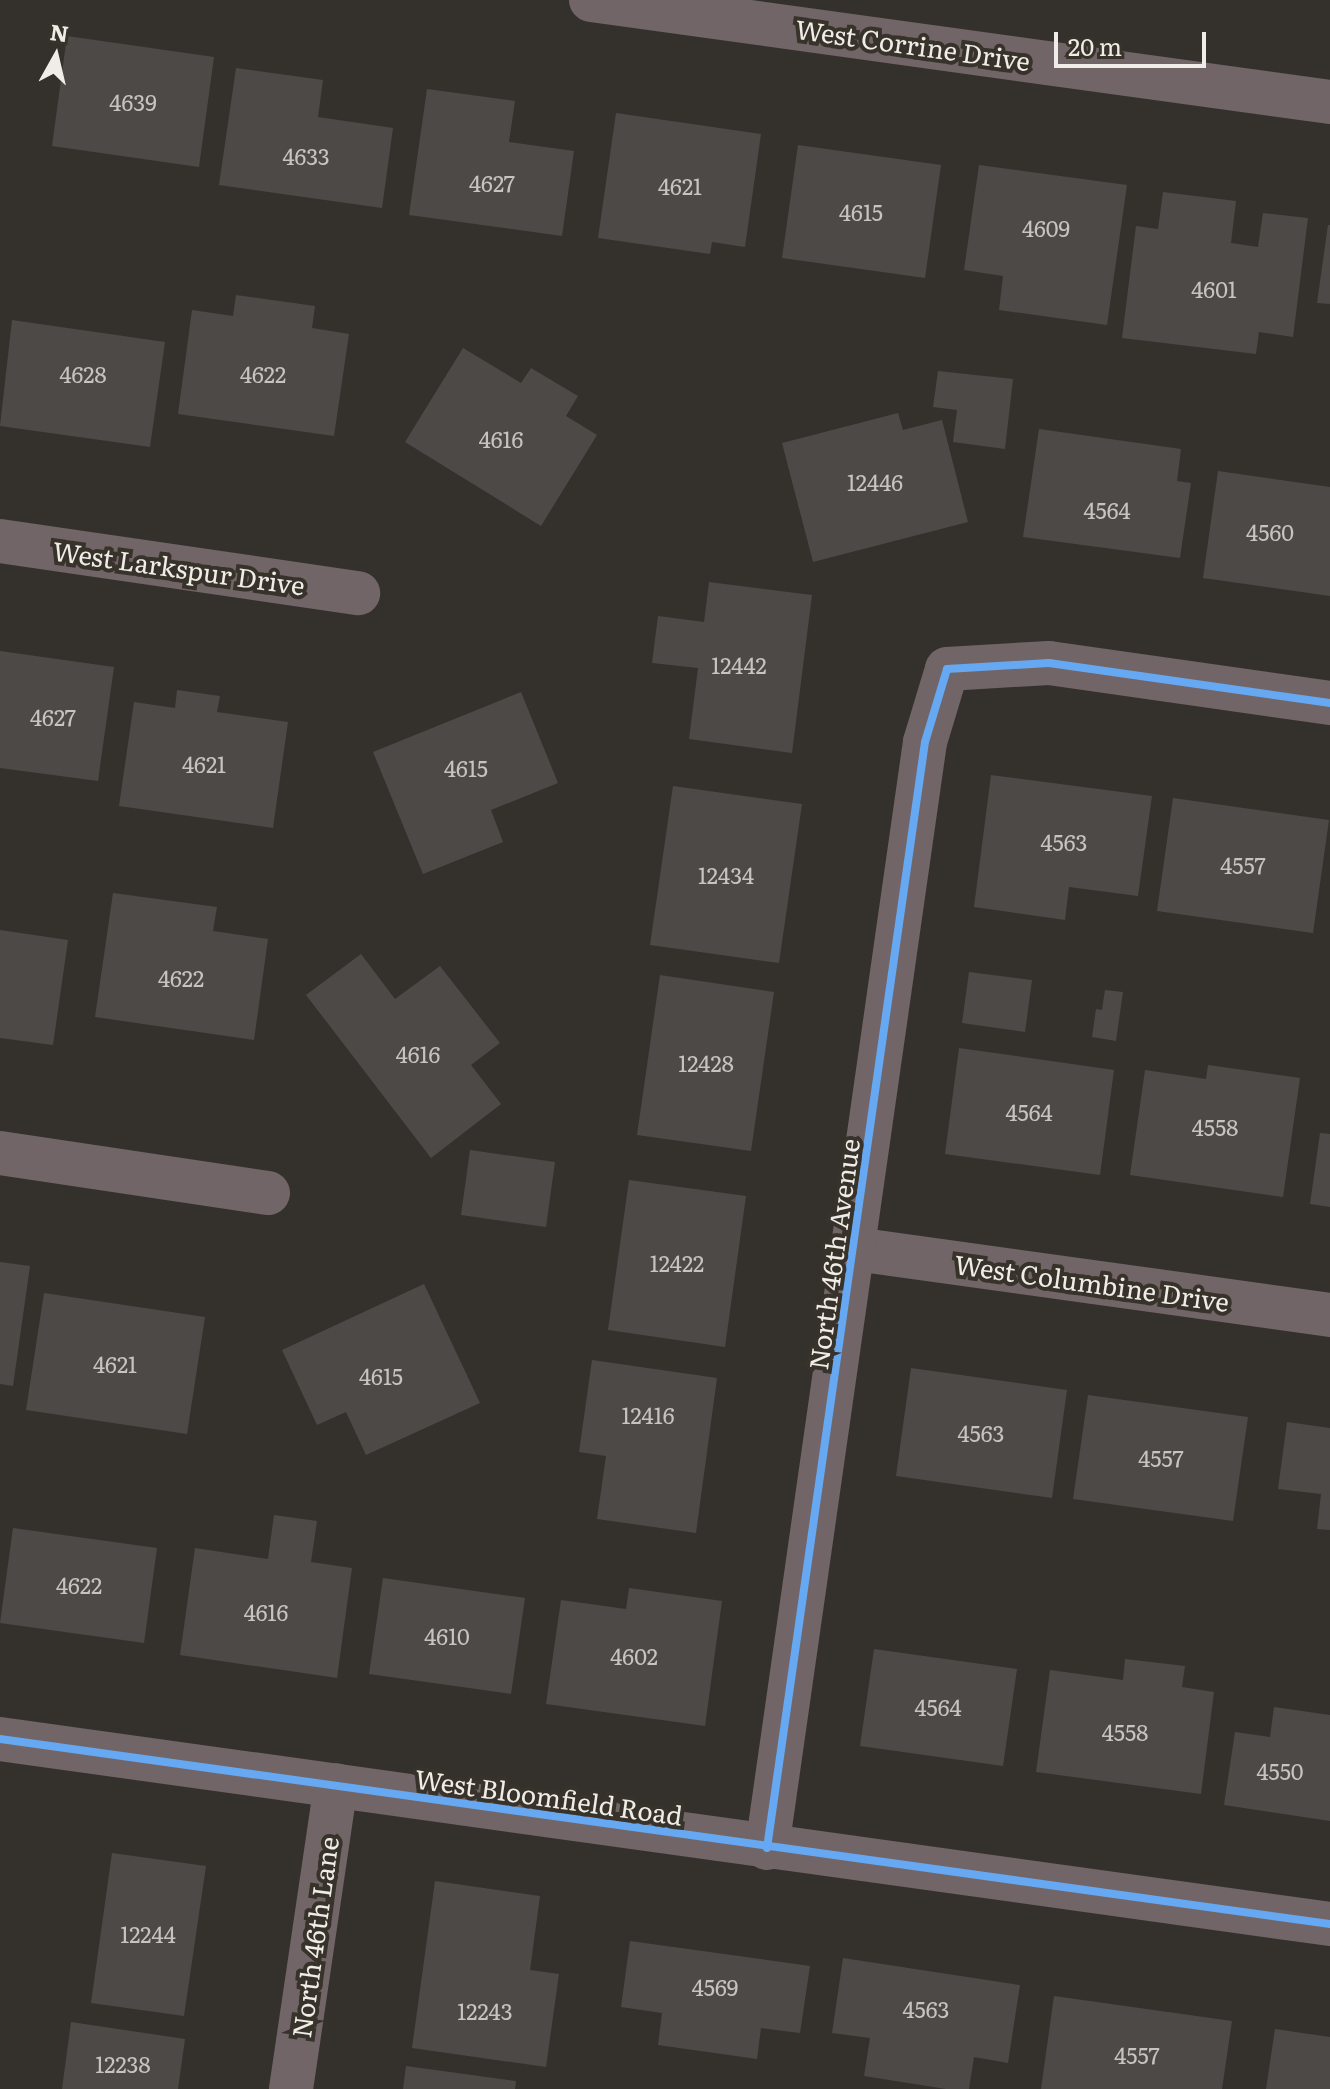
<!DOCTYPE html>
<style>
body{margin:0}
#map{position:relative;width:1330px;height:2089px;overflow:hidden;background:#34312d;font-family:Literata,serif}
div>[style]{position:absolute}
.building>*{inset:0;background:#4c4947}
.minor>*{height:44px;margin:-22px;padding:0 22px;transform-origin:22px;border-radius:22px;background:#716567}
.cycleway>*{height:8px;margin:-4px;padding:0 4px;transform-origin:4px;border-radius:4px;background:#66a8f1}
span{translate:-50% -50%;white-space:nowrap;text-align:center;line-height:1.15;-webkit-text-stroke:8px #37322a;paint-order:stroke}
.number-label{font-size:22px;color:#c7c3bf}
.number-label span{-webkit-text-stroke-width:0}
.street-label{font-size:26px;color:#f0ece7}
.north{position:absolute;left:16px;top:16px;width:80px;height:80px;-webkit-text-stroke:6px #37322a;paint-order:stroke;rotate:8deg;font-size:22px;font-weight:700;line-height:32px;text-align:center;color:#f0ece7}
.north::after{content:'';display:block;margin:auto;width:28px;height:36px;background:#f0ece7;clip-path:polygon(50% 0,100% 100%,50% 72%,0 100%)}
.scale{position:absolute;left:1054px;top:32px;width:152px;height:36px;box-sizing:border-box;border:4px solid #f0ece7;border-top:0;padding-left:10px;font-size:24px;line-height:28px;white-space:nowrap;color:#f0ece7;-webkit-text-stroke:6px #37322a;paint-order:stroke}
</style>
<div id="map">
<div class="building">
<i style="clip-path:polygon(67px 36px,214px 57px,199px 167px,52px 146px)"></i>
<i style="clip-path:polygon(236px 68px,323px 80px,318px 117px,393px 128px,382px 208px,219px 185px)"></i>
<i style="clip-path:polygon(427px 89px,515px 101px,509px 142px,574px 151px,562px 236px,409px 215px)"></i>
<i style="clip-path:polygon(616px 113px,761px 134px,745px 247px,712px 242px,710px 254px,598px 238px)"></i>
<i style="clip-path:polygon(798px 145px,941px 165px,925px 278px,782px 258px)"></i>
<i style="clip-path:polygon(979px 165px,1127px 185px,1107px 325px,999px 310px,1003px 276px,964px 270px)"></i>
<i style="clip-path:polygon(1163px 192px,1236px 201px,1231px 243px,1258px 247px,1263px 213px,1308px 218px,1293px 337px,1259px 332px,1256px 354px,1122px 338px,1136px 226px,1158px 229px)"></i>
<i style="clip-path:polygon(1328px 225px,1330px 225px,1330px 304px,1317px 303px)"></i>
<i style="clip-path:polygon(236px 295px,315px 306px,312px 328px,349px 334px,334px 436px,178px 414px,192px 310px,233px 316px)"></i>
<i style="clip-path:polygon(12px 320px,165px 342px,150px 447px,0 426px)"></i>
<i style="clip-path:polygon(463px 348px,521px 383px,531px 368px,578px 396px,566px 416px,597px 435px,541px 526px,405px 442px)"></i>
<i style="clip-path:polygon(938px 371px,1013px 379px,1005px 449px,953px 442px,957px 410px,933px 407px)"></i>
<i style="clip-path:polygon(898px 413px,903px 430px,942px 420px,968px 522px,813px 562px,782px 443px)"></i>
<i style="clip-path:polygon(1039px 429px,1181px 449px,1177px 481px,1191px 483px,1180px 558px,1023px 537px)"></i>
<i style="clip-path:polygon(1218px 471px,1330px 487px,1330px 596px,1203px 578px)"></i>
<i style="clip-path:polygon(709px 582px,812px 595px,792px 753px,689px 739px,698px 668px,652px 663px,658px 616px,704px 622px)"></i>
<i style="clip-path:polygon(0 651px,114px 667px,98px 781px,0 768px)"></i>
<i style="clip-path:polygon(177px 690px,220px 696px,217px 712px,288px 722px,273px 828px,119px 806px,134px 702px,175px 708px)"></i>
<i style="clip-path:polygon(521px 692px,558px 783px,491px 810px,503px 842px,423px 874px,373px 752px)"></i>
<i style="clip-path:polygon(991px 775px,1152px 796px,1138px 896px,1069px 887px,1065px 920px,974px 907px)"></i>
<i style="clip-path:polygon(673px 786px,802px 804px,779px 963px,650px 945px)"></i>
<i style="clip-path:polygon(1173px 798px,1329px 820px,1313px 933px,1157px 911px)"></i>
<i style="clip-path:polygon(113px 893px,217px 907px,213px 931px,268px 939px,254px 1040px,95px 1017px)"></i>
<i style="clip-path:polygon(0 930px,68px 940px,53px 1045px,0 1038px)"></i>
<i style="clip-path:polygon(361px 954px,395px 999px,440px 966px,500px 1043px,471px 1065px,501px 1104px,431px 1158px,306px 995px)"></i>
<i style="clip-path:polygon(969px 972px,1032px 980px,1025px 1032px,962px 1023px)"></i>
<i style="clip-path:polygon(660px 975px,774px 992px,751px 1151px,637px 1135px)"></i>
<i style="clip-path:polygon(1105px 990px,1123px 992px,1116px 1041px,1092px 1037px,1096px 1009px,1102px 1010px)"></i>
<i style="clip-path:polygon(959px 1048px,1114px 1070px,1100px 1175px,945px 1154px)"></i>
<i style="clip-path:polygon(1208px 1065px,1300px 1078px,1283px 1197px,1130px 1175px,1145px 1070px,1206px 1079px)"></i>
<i style="clip-path:polygon(1320px 1133px,1330px 1134px,1330px 1207px,1310px 1204px)"></i>
<i style="clip-path:polygon(470px 1150px,555px 1162px,546px 1227px,461px 1215px)"></i>
<i style="clip-path:polygon(629px 1180px,746px 1196px,725px 1347px,608px 1330px)"></i>
<i style="clip-path:polygon(0 1262px,30px 1266px,13px 1386px,0 1384px)"></i>
<i style="clip-path:polygon(424px 1284px,480px 1403px,366px 1455px,346px 1412px,317px 1425px,282px 1350px)"></i>
<i style="clip-path:polygon(44px 1293px,205px 1317px,187px 1434px,26px 1410px)"></i>
<i style="clip-path:polygon(592px 1360px,717px 1378px,696px 1533px,597px 1519px,606px 1456px,579px 1452px)"></i>
<i style="clip-path:polygon(911px 1368px,1067px 1390px,1052px 1498px,896px 1476px)"></i>
<i style="clip-path:polygon(1088px 1395px,1248px 1417px,1233px 1521px,1073px 1499px)"></i>
<i style="clip-path:polygon(1287px 1422px,1330px 1428px,1330px 1530px,1317px 1529px,1321px 1494px,1278px 1489px)"></i>
<i style="clip-path:polygon(274px 1515px,317px 1521px,311px 1562px,352px 1568px,337px 1678px,180px 1655px,195px 1548px,268px 1559px)"></i>
<i style="clip-path:polygon(13px 1528px,157px 1548px,144px 1643px,0 1623px)"></i>
<i style="clip-path:polygon(383px 1578px,525px 1598px,511px 1694px,369px 1674px)"></i>
<i style="clip-path:polygon(629px 1588px,722px 1601px,705px 1726px,546px 1704px,561px 1600px,626px 1609px)"></i>
<i style="clip-path:polygon(874px 1649px,1017px 1669px,1003px 1766px,860px 1746px)"></i>
<i style="clip-path:polygon(1125px 1659px,1185px 1666px,1182px 1687px,1214px 1692px,1201px 1794px,1036px 1772px,1050px 1670px,1123px 1680px)"></i>
<i style="clip-path:polygon(1274px 1707px,1330px 1715px,1330px 1821px,1224px 1805px,1235px 1732px,1270px 1737px)"></i>
<i style="clip-path:polygon(112px 1853px,206px 1866px,184px 2016px,91px 2003px)"></i>
<i style="clip-path:polygon(435px 1881px,540px 1896px,530px 1970px,559px 1974px,546px 2067px,412px 2048px)"></i>
<i style="clip-path:polygon(630px 1941px,810px 1966px,800px 2033px,761px 2028px,757px 2059px,658px 2045px,662px 2013px,621px 2007px)"></i>
<i style="clip-path:polygon(843px 1958px,1020px 1985px,1008px 2063px,974px 2057px,969px 2089px,946px 2089px,864px 2076px,870px 2038px,832px 2033px)"></i>
<i style="clip-path:polygon(1054px 1996px,1232px 2021px,1222px 2089px,1041px 2089px)"></i>
<i style="clip-path:polygon(71px 2022px,185px 2039px,178px 2089px,62px 2089px)"></i>
<i style="clip-path:polygon(1275px 2029px,1330px 2037px,1330px 2089px,1266px 2089px)"></i>
<i style="clip-path:polygon(406px 2066px,516px 2081px,515px 2089px,403px 2089px)"></i>
</div>
<div class="minor">
<i style="left:591px;top:0;width:746px;rotate:7.86deg"></i>
<i style="left:0;top:541px;width:362px;rotate:8.3deg"></i>
<i style="left:0;top:1153px;width:271px;rotate:8.5deg"></i>
<i style="left:855px;top:1249px;width:480px;rotate:7.9deg"></i>
<i style="left:0;top:1739px;width:1343px;rotate:7.92deg"></i>
<i style="left:767px;top:1848px;width:1117px;rotate:-81.87deg"></i>
<i style="left:925px;top:742px;width:76px;rotate:-73.2deg"></i>
<i style="left:947px;top:669px;width:102px;rotate:-3.4deg"></i>
<i style="left:1049px;top:663px;width:284px;rotate:8.1deg"></i>
<i style="left:291px;top:2089px;width:307px;rotate:-81.6deg"></i>
</div>
<div class="cycleway">
<i style="left:0;top:1739px;width:1343px;rotate:7.92deg"></i>
<i style="left:767px;top:1848px;width:1117px;rotate:-81.87deg"></i>
<i style="left:925px;top:742px;width:76px;rotate:-73.2deg"></i>
<i style="left:947px;top:669px;width:102px;rotate:-3.4deg"></i>
<i style="left:1049px;top:663px;width:284px;rotate:8.1deg"></i>
</div>
<div class="number-label">
<span style="left:133px;top:102px">4639</span>
<span style="left:306px;top:156px">4633</span>
<span style="left:492px;top:183px">4627</span>
<span style="left:680px;top:186px">4621</span>
<span style="left:861px;top:212px">4615</span>
<span style="left:1046px;top:228px">4609</span>
<span style="left:1214px;top:289px">4601</span>
<span style="left:83px;top:374px">4628</span>
<span style="left:263px;top:374px">4622</span>
<span style="left:501px;top:439px">4616</span>
<span style="left:875px;top:482px">12446</span>
<span style="left:1107px;top:510px">4564</span>
<span style="left:1270px;top:532px">4560</span>
<span style="left:739px;top:665px">12442</span>
<span style="left:53px;top:717px">4627</span>
<span style="left:204px;top:764px">4621</span>
<span style="left:466px;top:768px">4615</span>
<span style="left:1064px;top:842px">4563</span>
<span style="left:1243px;top:865px">4557</span>
<span style="left:726px;top:875px">12434</span>
<span style="left:181px;top:978px">4622</span>
<span style="left:418px;top:1054px">4616</span>
<span style="left:706px;top:1063px">12428</span>
<span style="left:1029px;top:1112px">4564</span>
<span style="left:1215px;top:1127px">4558</span>
<span style="left:677px;top:1263px">12422</span>
<span style="left:115px;top:1364px">4621</span>
<span style="left:381px;top:1376px">4615</span>
<span style="left:648px;top:1415px">12416</span>
<span style="left:981px;top:1433px">4563</span>
<span style="left:1161px;top:1458px">4557</span>
<span style="left:79px;top:1585px">4622</span>
<span style="left:266px;top:1612px">4616</span>
<span style="left:447px;top:1636px">4610</span>
<span style="left:634px;top:1656px">4602</span>
<span style="left:938px;top:1707px">4564</span>
<span style="left:1125px;top:1732px">4558</span>
<span style="left:1280px;top:1771px">4550</span>
<span style="left:148px;top:1934px">12244</span>
<span style="left:715px;top:1987px">4569</span>
<span style="left:926px;top:2009px">4563</span>
<span style="left:485px;top:2011px">12243</span>
<span style="left:1137px;top:2055px">4557</span>
<span style="left:123px;top:2064px">12238</span>
</div>
<div class="street-label">
<span style="left:913px;top:44px;rotate:8deg">West Corrine Drive</span>
<span style="left:179px;top:567px;rotate:8deg">West Larkspur Drive</span>
<span style="left:833px;top:1254px;rotate:-82deg">North 46th Avenue</span>
<span style="left:1092px;top:1282px;rotate:8deg">West Columbine Drive</span>
<span style="left:549px;top:1796px;rotate:8deg">West Bloomfield Road</span>
<span style="left:314px;top:1937px;rotate:-82deg">North 46th Lane</span>
</div>
<div class="north">N</div>
<div class="scale">20 m</div>
</div>
